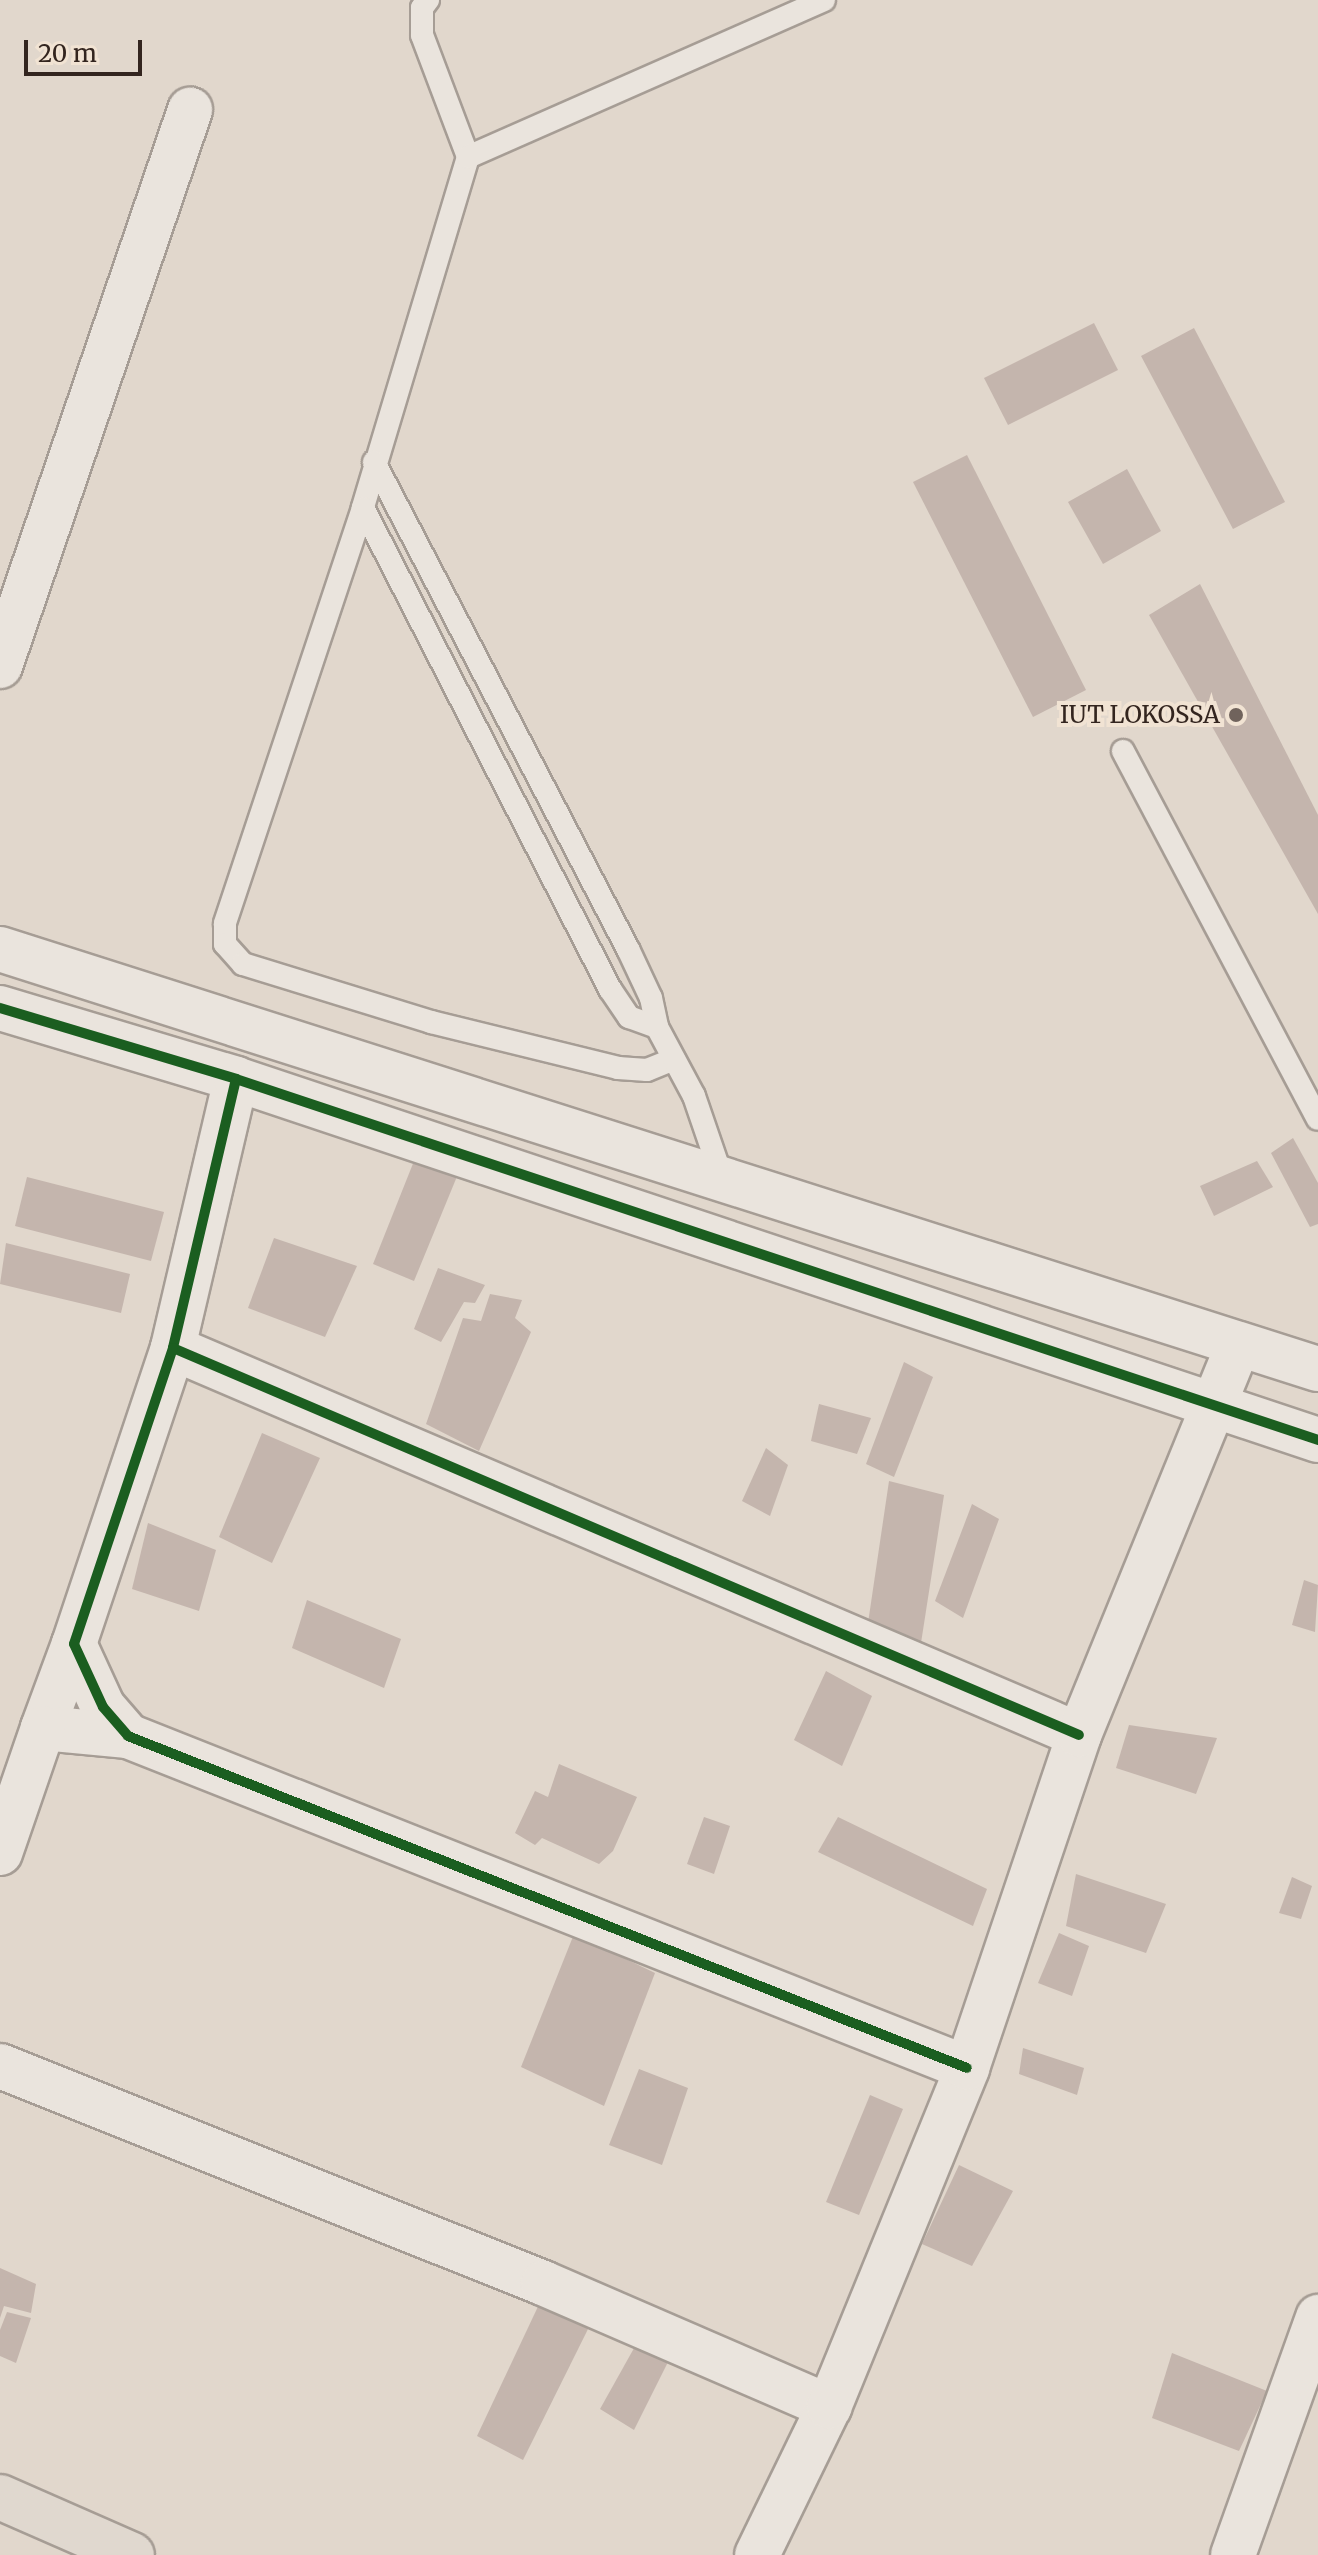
<!DOCTYPE html>
<style>
body{margin:0}
#map{position:relative;width:1318px;height:2555px;overflow:hidden;background:#e1d7cc;font-family:Merriweather,serif}
div>[style]{position:absolute}
.building>*{inset:0;background:#c4b5ad}
.roads{filter:drop-shadow(2px 0 #a69d95) drop-shadow(-2px 0 #a69d95) drop-shadow(0 2px #a69d95) drop-shadow(0 -2px #a69d95)}
.service>*{height:22px;margin:-11px;padding:0 11px;transform-origin:11px;border-radius:11px;background:#eae4dd}
.minor>*{height:44px;margin:-22px;padding:0 22px;transform-origin:22px;border-radius:22px;background:#eae4dd}
.tertiary>*{height:44px;margin:-22px;padding:0 22px;transform-origin:22px;border-radius:22px;background:#eae4dd}
.primary>*{height:44px;margin:-22px;padding:0 22px;transform-origin:22px;border-radius:22px;background:#e0d8cf}
.cycleway>*{height:10px;margin:-5px;padding:0 5px;transform-origin:5px;border-radius:5px;background:#1b5e20}
.dots>*{width:22px;height:22px;translate:-50% -50%;box-sizing:border-box;border:4px solid #f1e3d3;border-radius:50%}
span{translate:-50% -50%;white-space:nowrap;text-align:center;line-height:1.15;-webkit-text-stroke:8px #f1e3d3;paint-order:stroke}
.poi-label{font-size:24px;color:#33251f}
.right{translate:-100% -50%;text-align:right}
.scale{position:absolute;left:24px;top:40px;width:118px;height:36px;box-sizing:border-box;border:4px solid #33251f;border-top:0;padding-left:10px;font-size:24px;line-height:28px;white-space:nowrap;color:#33251f;-webkit-text-stroke:6px #f1e3d3;paint-order:stroke}
</style>
<div id="map">
<div class="building">
<i style="clip-path:polygon(1094px 323px,1118px 370px,1008px 425px,984px 378px)"></i>
<i style="clip-path:polygon(1194px 328px,1285px 502px,1233px 529px,1141px 356px)"></i>
<i style="clip-path:polygon(967px 455px,1086px 690px,1033px 717px,913px 482px)"></i>
<i style="clip-path:polygon(1127px 469px,1161px 531px,1103px 564px,1068px 502px)"></i>
<i style="clip-path:polygon(1200px 584px,1318px 815px,1318px 914px,1149px 615px)"></i>
<i style="clip-path:polygon(1293px 1138px,1318px 1183px,1318px 1224px,1310px 1227px,1271px 1153px)"></i>
<i style="clip-path:polygon(416px 1156px,458px 1174px,414px 1281px,373px 1264px)"></i>
<i style="clip-path:polygon(1257px 1161px,1273px 1187px,1214px 1216px,1200px 1186px)"></i>
<i style="clip-path:polygon(27px 1177px,164px 1212px,151px 1261px,15px 1226px)"></i>
<i style="clip-path:polygon(274px 1238px,357px 1266px,325px 1337px,248px 1308px)"></i>
<i style="clip-path:polygon(6px 1243px,130px 1274px,121px 1313px,0 1284px)"></i>
<i style="clip-path:polygon(438px 1268px,485px 1285px,475px 1303px,464px 1302px,441px 1342px,414px 1329px)"></i>
<i style="clip-path:polygon(490px 1294px,522px 1300px,515px 1318px,531px 1332px,479px 1451px,426px 1424px,463px 1318px,481px 1321px)"></i>
<i style="clip-path:polygon(904px 1362px,933px 1377px,894px 1477px,866px 1464px)"></i>
<i style="clip-path:polygon(819px 1404px,871px 1418px,857px 1454px,811px 1441px)"></i>
<i style="clip-path:polygon(262px 1433px,320px 1458px,272px 1563px,219px 1537px)"></i>
<i style="clip-path:polygon(766px 1448px,788px 1465px,770px 1516px,742px 1501px)"></i>
<i style="clip-path:polygon(889px 1481px,944px 1495px,921px 1643px,868px 1623px)"></i>
<i style="clip-path:polygon(972px 1504px,999px 1519px,963px 1618px,935px 1601px)"></i>
<i style="clip-path:polygon(148px 1523px,216px 1550px,199px 1611px,132px 1589px)"></i>
<i style="clip-path:polygon(1304px 1580px,1318px 1585px,1315px 1632px,1292px 1625px)"></i>
<i style="clip-path:polygon(307px 1600px,401px 1639px,384px 1688px,292px 1648px)"></i>
<i style="clip-path:polygon(826px 1671px,872px 1696px,842px 1766px,794px 1740px)"></i>
<i style="clip-path:polygon(1129px 1725px,1217px 1738px,1196px 1794px,1116px 1768px)"></i>
<i style="clip-path:polygon(559px 1764px,637px 1797px,613px 1851px,599px 1864px,542px 1838px,535px 1845px,515px 1833px,535px 1791px,548px 1797px)"></i>
<i style="clip-path:polygon(704px 1817px,730px 1826px,714px 1874px,687px 1864px)"></i>
<i style="clip-path:polygon(838px 1817px,987px 1889px,973px 1926px,818px 1852px)"></i>
<i style="clip-path:polygon(1076px 1874px,1166px 1904px,1146px 1953px,1066px 1926px)"></i>
<i style="clip-path:polygon(1292px 1877px,1312px 1886px,1301px 1919px,1279px 1913px)"></i>
<i style="clip-path:polygon(1059px 1933px,1089px 1946px,1072px 1996px,1038px 1983px)"></i>
<i style="clip-path:polygon(574px 1934px,655px 1973px,604px 2106px,521px 2067px)"></i>
<i style="clip-path:polygon(1023px 2048px,1084px 2068px,1077px 2095px,1019px 2074px)"></i>
<i style="clip-path:polygon(639px 2069px,688px 2088px,662px 2165px,609px 2145px)"></i>
<i style="clip-path:polygon(870px 2095px,903px 2109px,859px 2215px,826px 2202px)"></i>
<i style="clip-path:polygon(959px 2165px,1013px 2191px,972px 2266px,922px 2244px)"></i>
<i style="clip-path:polygon(0 2268px,36px 2284px,31px 2313px,4px 2306px,0 2318px)"></i>
<i style="clip-path:polygon(542px 2298px,591px 2323px,523px 2460px,477px 2436px)"></i>
<i style="clip-path:polygon(7px 2312px,31px 2318px,16px 2363px,0 2356px,0 2330px)"></i>
<i style="clip-path:polygon(638px 2341px,669px 2360px,634px 2430px,600px 2409px)"></i>
<i style="clip-path:polygon(1172px 2353px,1267px 2391px,1239px 2451px,1152px 2418px)"></i>
</div>
<div class="roads">
<div class="service">
<i style="left:428px;top:0;width:10px;rotate:127deg"></i>
<i style="left:422px;top:8px;width:27px;rotate:90deg"></i>
<i style="left:422px;top:35px;width:130px;rotate:69.3deg"></i>
<i style="left:468px;top:157px;width:366px;rotate:106.7deg"></i>
<i style="left:363px;top:508px;width:438px;rotate:108.4deg"></i>
<i style="left:225px;top:924px;width:20px;rotate:90deg"></i>
<i style="left:225px;top:944px;width:27px;rotate:48deg"></i>
<i style="left:243px;top:964px;width:197px;rotate:17.1deg"></i>
<i style="left:431px;top:1022px;width:193px;rotate:13.8deg"></i>
<i style="left:618px;top:1068px;width:29px;rotate:4deg"></i>
<i style="left:647px;top:1070px;width:29px;rotate:-22deg"></i>
<i style="left:468px;top:157px;width:389px;rotate:-23.8deg"></i>
<i style="left:374px;top:462px;width:549px;rotate:62.46deg"></i>
<i style="left:628px;top:949px;width:54px;rotate:64.9deg"></i>
<i style="left:651px;top:998px;width:30px;rotate:78deg"></i>
<i style="left:657px;top:1027px;width:78px;rotate:61.8deg"></i>
<i style="left:694px;top:1096px;width:87px;rotate:71.1deg"></i>
<i style="left:363px;top:508px;width:541px;rotate:62.82deg"></i>
<i style="left:610px;top:989px;width:34px;rotate:56deg"></i>
<i style="left:629px;top:1017px;width:30px;rotate:20deg"></i>
<i style="left:1123px;top:751px;width:416px;rotate:62.1deg"></i>
</div>
<div class="minor">
<i style="left:0;top:666px;width:588px;rotate:-71.13deg"></i>
<i style="left:236px;top:1079px;width:276px;rotate:103.2deg"></i>
<i style="left:173px;top:1348px;width:985px;rotate:23.13deg"></i>
<i style="left:173px;top:1348px;width:312px;rotate:108.5deg"></i>
<i style="left:74px;top:1644px;width:69px;rotate:65.3deg"></i>
<i style="left:103px;top:1707px;width:38px;rotate:49deg"></i>
<i style="left:128px;top:1736px;width:902px;rotate:21.59deg"></i>
<i style="left:74px;top:1644px;width:90px;rotate:110.3deg"></i>
<i style="left:43px;top:1728px;width:85px;rotate:5.4deg"></i>
<i style="left:0;top:1853px;width:132px;rotate:-71deg"></i>
<i style="left:0;top:2066px;width:585px;rotate:21.78deg"></i>
<i style="left:543px;top:2283px;width:312px;rotate:23.4deg"></i>
<i style="left:757px;top:2555px;width:165px;rotate:-64.1deg"></i>
<i style="left:829px;top:2407px;width:366px;rotate:-67.8deg"></i>
<i style="left:967px;top:2068px;width:351px;rotate:-71.4deg"></i>
<i style="left:1079px;top:1735px;width:421px;rotate:-67.8deg"></i>
<i style="left:1233px;top:2555px;width:253px;rotate:-70.3deg"></i>
</div>
<div class="tertiary">
<i style="left:0;top:949px;width:1383px;rotate:17.68deg"></i>
<i style="left:0;top:1008px;width:246px;rotate:16.7deg"></i>
<i style="left:236px;top:1079px;width:1141px;rotate:18.45deg"></i>
</div>
<div class="primary">
<i style="left:0;top:2497px;width:144px;rotate:23.7deg"></i>
</div>
</div>
<div class="cycleway">
<i style="left:0;top:1008px;width:246px;rotate:16.7deg"></i>
<i style="left:236px;top:1079px;width:1141px;rotate:18.45deg"></i>
<i style="left:236px;top:1079px;width:276px;rotate:103.2deg"></i>
<i style="left:173px;top:1348px;width:985px;rotate:23.13deg"></i>
<i style="left:173px;top:1348px;width:312px;rotate:108.5deg"></i>
<i style="left:74px;top:1644px;width:69px;rotate:65.3deg"></i>
<i style="left:103px;top:1707px;width:38px;rotate:49deg"></i>
<i style="left:128px;top:1736px;width:902px;rotate:21.59deg"></i>
</div>
<div class="dots">
<i style="left:1236px;top:715px;background:#70635c"></i>
</div>
<div class="poi-label">
<span class="right" style="left:1220px;top:715px">IUT LOKOSSA</span>
</div>
<div class="scale">20 m</div>
</div>
